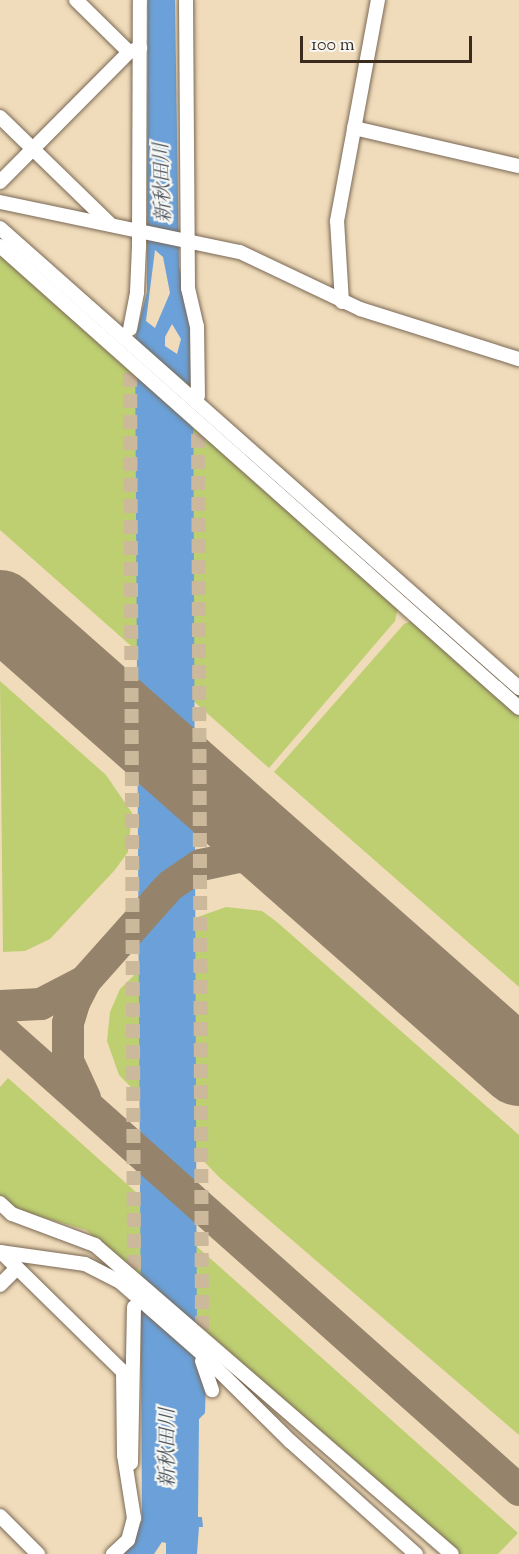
<!DOCTYPE html>
<meta charset="utf-8">
<style>
body{margin:0}
#map{position:relative;width:519px;height:1554px;overflow:hidden;background:#f0dcba;font-family:"Sorts Mill Goudy","Noto Serif JP",serif}
div>[style]{position:absolute}
.green>*{inset:0;background:#becf72}
.water>*{inset:0;background:#6ba1d8}
.taxiway>*{height:32px;margin:-16px;padding:0 16px;transform-origin:16px;border-radius:16px;background:#96836c}
.runway>*{height:78px;margin:-39px;padding:0 39px;transform-origin:39px;border-radius:39px;background:#96836c}
.minor-tunnel>*{height:14px;margin-top:-7px;transform-origin:0;background:repeating-linear-gradient(90deg,#ccb89b 0 14px,transparent 0 21px)}
.roads{filter:drop-shadow(0 0 2px #7a6855) drop-shadow(0 0 2px #7a6855)}
.minor>*{height:14px;margin:-7px;padding:0 7px;transform-origin:7px;border-radius:7px;background:#fff}
span{translate:-50% -50%;white-space:nowrap;text-align:center;line-height:1.15;-webkit-text-stroke:4.5px #f6f6f2;paint-order:stroke}
.water-label{font-size:20px;color:#4c545f;font-style:italic}
.scale{position:absolute;left:300px;top:36px;width:172px;height:27px;box-sizing:border-box;border:3px solid #3b2a1e;border-top:0;padding-left:8px;font-size:18px;line-height:21px;white-space:nowrap;color:#3b2a1e;-webkit-text-stroke:4px #f6f6f2;paint-order:stroke}
</style>
<div id="map">
<div class="green">
<div style="clip-path:polygon(0 252px,398px 608px,395px 621px,269px 768px,0 530px)"></div>
<div style="clip-path:polygon(412px 621px,519px 711px,519px 987px,274px 772px,404px 624px)"></div>
<div style="clip-path:polygon(0 681px,106px 775px,132px 813px,128px 852px,114px 871px,50px 939px,25px 951px,3px 952px)"></div>
<div style="clip-path:polygon(226px 907px,262px 911px,277px 922px,519px 1135px,519px 1435px,220px 1178px,119px 1075px,107px 1041px,110px 1012px,120px 989px,192px 919px)"></div>
<div style="clip-path:polygon(8px 1078px,518px 1533px,498px 1554px,456px 1554px,86px 1230px,21px 1211px,0 1196px,0 1087px)"></div>
</div>
<div class="water">
<div style="clip-path:polygon(evenodd,148px 0,175px 0,179px 266px,193px 330px,197px 1365px,206px 1381px,205px 1413px,199px 1419px,198px 1517px,202px 1517px,203px 1527px,199px 1527px,197px 1554px,166px 1554px,166px 1543px,162px 1542px,154px 1554px,122px 1554px,133px 1542px,142px 1520px,135px 339px,147px 292px,148px 0,155px 250px,163px 257px,170px 293px,155px 328px,146px 321px,155px 250px,148px 0,172px 324px,181px 339px,177px 354px,165px 346px,165px 337px,172px 324px)"></div>
</div>
<div class="taxiway">
<div style="left:171px;top:885px;width:36px;rotate:-34deg"></div>
<div style="left:201px;top:865px;width:40px;rotate:-12deg"></div>
<div style="left:240px;top:857px;width:38px;rotate:7deg"></div>
<div style="left:278px;top:862px;width:39px;rotate:32deg"></div>
<div style="left:0;top:1006px;width:41px;rotate:-2.8deg"></div>
<div style="left:41px;top:1004px;width:50px;rotate:-27.6deg"></div>
<div style="left:0;top:1028px;width:695px;rotate:41.67deg"></div>
<div style="left:85px;top:1098px;width:41px;rotate:-114.7deg"></div>
<div style="left:68px;top:1061px;width:38px;rotate:-90deg"></div>
<div style="left:68px;top:1023px;width:21px;rotate:-73deg"></div>
<div style="left:74px;top:1003px;width:25px;rotate:-63deg"></div>
<div style="left:85px;top:981px;width:123px;rotate:-48.3deg"></div>
</div>
<div class="runway">
<div style="left:0;top:609px;width:692px;rotate:41.43deg"></div>
</div>
<div class="minor-tunnel">
<div style="left:130px;top:352px;width:934px;rotate:89.75deg"></div>
<div style="left:198px;top:413px;width:932px;rotate:89.75deg"></div>
</div>
<div class="roads">
<div class="minor">
<div style="left:76px;top:0;width:74px;rotate:44.5deg"></div>
<div style="left:186px;top:0;width:288px;rotate:89.6deg"></div>
<div style="left:188px;top:288px;width:39px;rotate:77deg"></div>
<div style="left:197px;top:326px;width:70px;rotate:89.2deg"></div>
<div style="left:0;top:117px;width:155px;rotate:44.2deg"></div>
<div style="left:354px;top:128px;width:169px;rotate:13deg"></div>
<div style="left:0;top:182px;width:183px;rotate:-45.2deg"></div>
<div style="left:129px;top:52px;width:12px;rotate:-20deg"></div>
<div style="left:0;top:202px;width:245px;rotate:11.8deg"></div>
<div style="left:240px;top:252px;width:133px;rotate:25.4deg"></div>
<div style="left:360px;top:309px;width:167px;rotate:17.5deg"></div>
<div style="left:0;top:228px;width:694px;rotate:41.55deg"></div>
<div style="left:0;top:246px;width:695px;rotate:41.67deg"></div>
<div style="left:342px;top:302px;width:81px;rotate:-93.5deg"></div>
<div style="left:337px;top:221px;width:225px;rotate:-79.5deg"></div>
<div style="left:130px;top:329px;width:38px;rotate:-79deg"></div>
<div style="left:137px;top:292px;width:45px;rotate:-87.5deg"></div>
<div style="left:139px;top:247px;width:247px;rotate:-89.8deg"></div>
<div style="left:0;top:1203px;width:16px;rotate:43deg"></div>
<div style="left:12px;top:1214px;width:89px;rotate:20.5deg"></div>
<div style="left:95px;top:1245px;width:472px;rotate:40.9deg"></div>
<div style="left:0;top:1252px;width:86px;rotate:8deg"></div>
<div style="left:85px;top:1264px;width:38px;rotate:27deg"></div>
<div style="left:119px;top:1281px;width:111px;rotate:41.3deg"></div>
<div style="left:202px;top:1354px;width:125px;rotate:44.7deg"></div>
<div style="left:291px;top:1442px;width:168px;rotate:41.9deg"></div>
<div style="left:1px;top:1252px;width:171px;rotate:44.5deg"></div>
<div style="left:123px;top:1372px;width:83px;rotate:89.3deg"></div>
<div style="left:124px;top:1455px;width:64px;rotate:81deg"></div>
<div style="left:134px;top:1518px;width:23px;rotate:105deg"></div>
<div style="left:128px;top:1540px;width:21px;rotate:137deg"></div>
<div style="left:0;top:1285px;width:24px;rotate:-45deg"></div>
<div style="left:202px;top:1361px;width:31px;rotate:71deg"></div>
<div style="left:131px;top:1463px;width:156px;rotate:-88.9deg"></div>
<div style="left:0;top:1516px;width:54px;rotate:45deg"></div>
</div>
</div>
<div class="water-label">
<span style="left:164px;top:183px;rotate:-92deg">新秋田川</span>
<span style="left:169px;top:1448px;rotate:-90deg">新秋田川</span>
</div>
<div class="scale">100 m</div>
</div>
